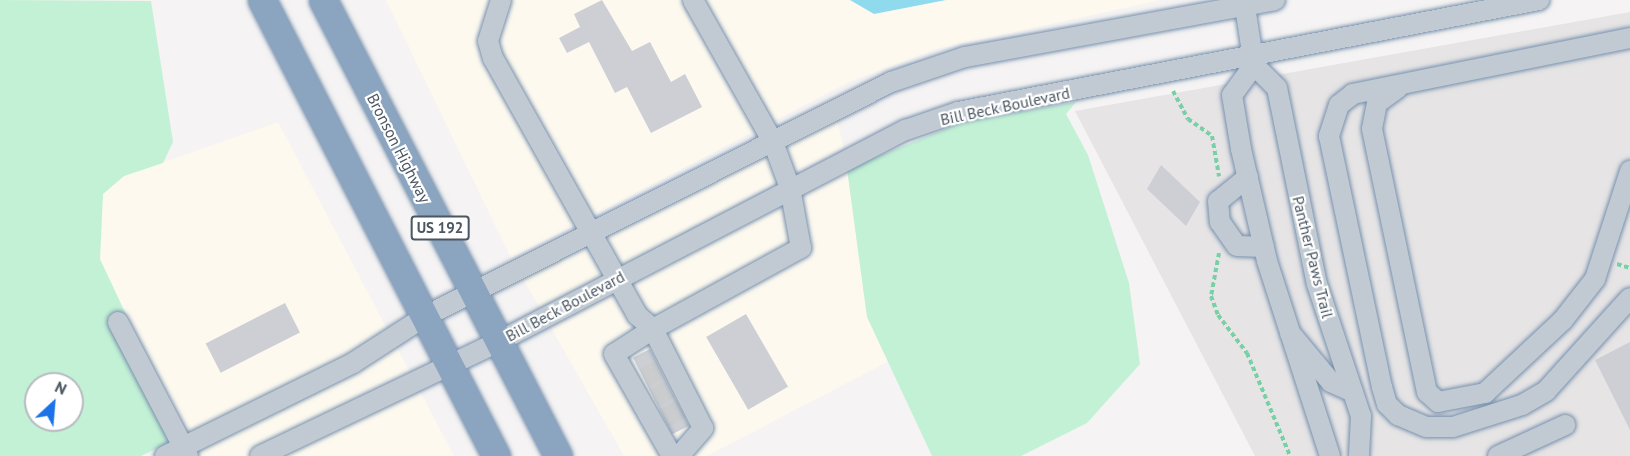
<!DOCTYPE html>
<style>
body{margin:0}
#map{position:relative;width:1630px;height:456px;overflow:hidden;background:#f5f3f3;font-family:"PT Sans",sans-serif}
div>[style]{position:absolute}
.commercial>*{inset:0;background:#fdf9ef}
.education>*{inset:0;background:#e6e4e5}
.green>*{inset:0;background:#c3f1d5}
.water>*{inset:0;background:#90daee}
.building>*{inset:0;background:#cdcfd5;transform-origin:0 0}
.minor-tunnel>*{height:20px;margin-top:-10px;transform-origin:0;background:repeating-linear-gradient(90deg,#caccce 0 20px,transparent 0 30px)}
.path>*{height:4px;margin-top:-2px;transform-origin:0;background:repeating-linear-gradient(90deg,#7ad0a6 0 4.5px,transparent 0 7.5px)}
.roads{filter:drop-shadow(0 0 2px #7690ad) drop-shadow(0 0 2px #7690ad)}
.minor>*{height:20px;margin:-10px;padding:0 10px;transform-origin:10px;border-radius:10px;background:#c1cad2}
.highway>*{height:27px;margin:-13.5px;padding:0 13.5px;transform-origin:13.5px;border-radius:13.5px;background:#8ba5c1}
span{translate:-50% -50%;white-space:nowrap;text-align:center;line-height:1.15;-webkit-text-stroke:4.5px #fff;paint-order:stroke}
.shield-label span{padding:2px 4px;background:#fff;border:2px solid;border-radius:4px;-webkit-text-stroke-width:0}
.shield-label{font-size:15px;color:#4a5661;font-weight:700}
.street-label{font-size:16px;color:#4a5661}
.north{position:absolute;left:24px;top:372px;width:60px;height:60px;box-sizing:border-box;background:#fff;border:2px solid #b7bbc0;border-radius:50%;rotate:26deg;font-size:16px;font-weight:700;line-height:24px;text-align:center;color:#4a5661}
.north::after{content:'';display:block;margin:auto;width:21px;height:27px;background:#1a73e8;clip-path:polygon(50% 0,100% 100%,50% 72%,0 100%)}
</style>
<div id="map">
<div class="commercial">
<div style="clip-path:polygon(386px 0,1161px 0,937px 49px,849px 82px,511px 258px)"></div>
<div style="clip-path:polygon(837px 120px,844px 148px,540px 308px,523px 279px)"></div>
<div style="clip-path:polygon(278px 122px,454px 456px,192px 456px,100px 259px,103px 194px,124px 176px)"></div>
<div style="clip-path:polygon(847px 169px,867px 317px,889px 361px,707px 456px,624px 456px,550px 326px)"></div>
</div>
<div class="education">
<div style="clip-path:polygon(1630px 12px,1630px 456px,1255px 456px,1075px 111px)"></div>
</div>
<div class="green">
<div style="clip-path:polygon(evenodd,0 0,151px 1px,173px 142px,163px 163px,124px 176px,103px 194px,100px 259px,183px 436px,141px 456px,0 456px,0 0,36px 384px,72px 384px,72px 420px,36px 420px,36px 384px)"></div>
<div style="clip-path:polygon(1076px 102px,1066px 114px,1088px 155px,1129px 283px,1140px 364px,1087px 423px,1021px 456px,932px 456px,867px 317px,847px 169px,960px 123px)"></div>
</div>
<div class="water">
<div style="clip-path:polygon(850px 0,946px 0,874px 14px)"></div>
</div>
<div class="building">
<div style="clip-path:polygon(602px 0,632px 51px,650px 42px,671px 82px,685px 74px,702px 107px,651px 133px,627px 87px,615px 93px,589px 42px,567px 53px,559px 38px,580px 27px,574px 14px)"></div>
<div style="clip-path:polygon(1161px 165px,1200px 202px,1186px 226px,1147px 189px)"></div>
<div style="left:285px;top:303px;width:33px;height:89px;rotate:63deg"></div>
<div style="left:746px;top:314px;width:84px;height:46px;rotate:60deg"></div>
<div style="clip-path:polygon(1630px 342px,1630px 430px,1595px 360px)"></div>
<div style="left:650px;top:349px;width:86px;height:19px;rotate:63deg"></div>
</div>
<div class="minor-tunnel">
<div style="left:644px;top:378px;width:18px;rotate:-27deg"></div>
<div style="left:654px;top:398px;width:18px;rotate:-29deg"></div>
<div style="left:664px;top:418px;width:19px;rotate:-28deg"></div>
</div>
<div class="path">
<div style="left:1173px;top:91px;width:32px;rotate:62deg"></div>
<div style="left:1188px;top:119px;width:29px;rotate:35deg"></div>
<div style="left:1212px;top:136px;width:41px;rotate:80.1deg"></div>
<div style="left:1219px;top:253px;width:44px;rotate:100.5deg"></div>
<div style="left:1211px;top:296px;width:20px;rotate:70deg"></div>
<div style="left:1218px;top:315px;width:48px;rotate:52.7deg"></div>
<div style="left:1247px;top:353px;width:112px;rotate:67.3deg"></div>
<div style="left:1617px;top:264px;width:14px;rotate:17deg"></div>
</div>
<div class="roads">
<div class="minor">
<div style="left:501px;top:0;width:43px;rotate:107.6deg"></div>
<div style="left:488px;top:41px;width:18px;rotate:74deg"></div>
<div style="left:493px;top:58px;width:295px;rotate:60.7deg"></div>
<div style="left:637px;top:315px;width:21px;rotate:41deg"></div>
<div style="left:653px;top:329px;width:46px;rotate:147.3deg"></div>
<div style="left:614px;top:354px;width:117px;rotate:60.4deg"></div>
<div style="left:1244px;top:0;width:66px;rotate:81.3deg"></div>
<div style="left:1254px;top:65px;width:33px;rotate:45deg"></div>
<div style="left:1277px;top:88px;width:200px;rotate:78.5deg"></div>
<div style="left:1317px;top:284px;width:139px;rotate:71.6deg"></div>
<div style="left:1361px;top:416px;width:40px;rotate:92.9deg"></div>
<div style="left:1630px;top:38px;width:283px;rotate:168.6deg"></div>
<div style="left:1353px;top:94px;width:18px;rotate:142deg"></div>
<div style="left:1339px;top:105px;width:33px;rotate:108deg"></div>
<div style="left:1329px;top:136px;width:257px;rotate:78.1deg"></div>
<div style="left:1382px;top:387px;width:18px;rotate:74deg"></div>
<div style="left:1387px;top:404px;width:16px;rotate:45deg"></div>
<div style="left:1398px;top:415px;width:30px;rotate:23deg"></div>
<div style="left:1426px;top:427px;width:27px"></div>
<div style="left:1453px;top:427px;width:72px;rotate:-17.7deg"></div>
<div style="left:1522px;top:405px;width:28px;rotate:-30deg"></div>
<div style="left:1546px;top:391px;width:125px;rotate:-47.9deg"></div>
<div style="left:1254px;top:65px;width:37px;rotate:126deg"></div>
<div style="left:1232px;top:95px;width:55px;rotate:80.5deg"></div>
<div style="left:1241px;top:149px;width:115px;rotate:76.9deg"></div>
<div style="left:1267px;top:261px;width:205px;rotate:72.1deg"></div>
<div style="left:1398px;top:88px;width:26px;rotate:144deg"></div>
<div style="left:1377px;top:103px;width:26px;rotate:101deg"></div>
<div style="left:1372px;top:129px;width:269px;rotate:78.2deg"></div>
<div style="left:1427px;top:392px;width:15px;rotate:42deg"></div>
<div style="left:1438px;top:402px;width:48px;rotate:-10.8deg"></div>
<div style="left:1485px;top:393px;width:107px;rotate:-43.1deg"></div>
<div style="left:1563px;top:320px;width:52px;rotate:-52deg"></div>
<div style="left:1595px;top:279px;width:114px;rotate:-72deg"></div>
<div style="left:1248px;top:177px;width:38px;rotate:141deg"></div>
<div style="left:1218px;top:201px;width:21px;rotate:85deg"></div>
<div style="left:1220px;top:222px;width:29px;rotate:55deg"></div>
<div style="left:1237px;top:246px;width:27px;rotate:2deg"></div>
<div style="left:118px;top:322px;width:151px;rotate:62.4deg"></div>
<div style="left:1290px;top:333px;width:64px;rotate:50.1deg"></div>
<div style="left:1331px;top:382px;width:24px;rotate:24deg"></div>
<div style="left:165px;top:456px;width:210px;rotate:-26.3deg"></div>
<div style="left:353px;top:363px;width:85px;rotate:-32.9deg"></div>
<div style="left:424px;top:317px;width:523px;rotate:-26.71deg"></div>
<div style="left:891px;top:82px;width:78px;rotate:-18.7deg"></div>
<div style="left:965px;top:57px;width:315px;rotate:-10.4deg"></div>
<div style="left:260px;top:456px;width:264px;rotate:-25.6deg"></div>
<div style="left:498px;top:342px;width:460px;rotate:-27.5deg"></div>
<div style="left:906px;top:130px;width:55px;rotate:-19.1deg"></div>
<div style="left:958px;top:112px;width:592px;rotate:-10.91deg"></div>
<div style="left:679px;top:456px;width:37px;rotate:-49deg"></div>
<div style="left:703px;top:428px;width:111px;rotate:-116.8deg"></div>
<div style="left:653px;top:329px;width:169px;rotate:-28.7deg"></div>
<div style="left:801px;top:248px;width:61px;rotate:-100.4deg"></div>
<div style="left:790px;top:188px;width:49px;rotate:-110.3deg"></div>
<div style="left:773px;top:142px;width:163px;rotate:-119.4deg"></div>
<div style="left:1498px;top:456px;width:74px;rotate:-24.8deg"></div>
</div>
<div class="highway">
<div style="left:262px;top:0;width:513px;rotate:62.84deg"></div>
<div style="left:323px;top:0;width:513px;rotate:62.74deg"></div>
</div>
</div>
<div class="shield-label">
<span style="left:440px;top:228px">US 192</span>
</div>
<div class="street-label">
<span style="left:1005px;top:106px;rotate:-12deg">Bill Beck Boulevard</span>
<span style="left:399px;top:148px;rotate:63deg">Bronson Highway</span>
<span style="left:1313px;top:257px;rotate:76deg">Panther Paws Trail</span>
<span style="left:565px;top:306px;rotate:-28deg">Bill Beck Boulevard</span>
</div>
<div class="north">N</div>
</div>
